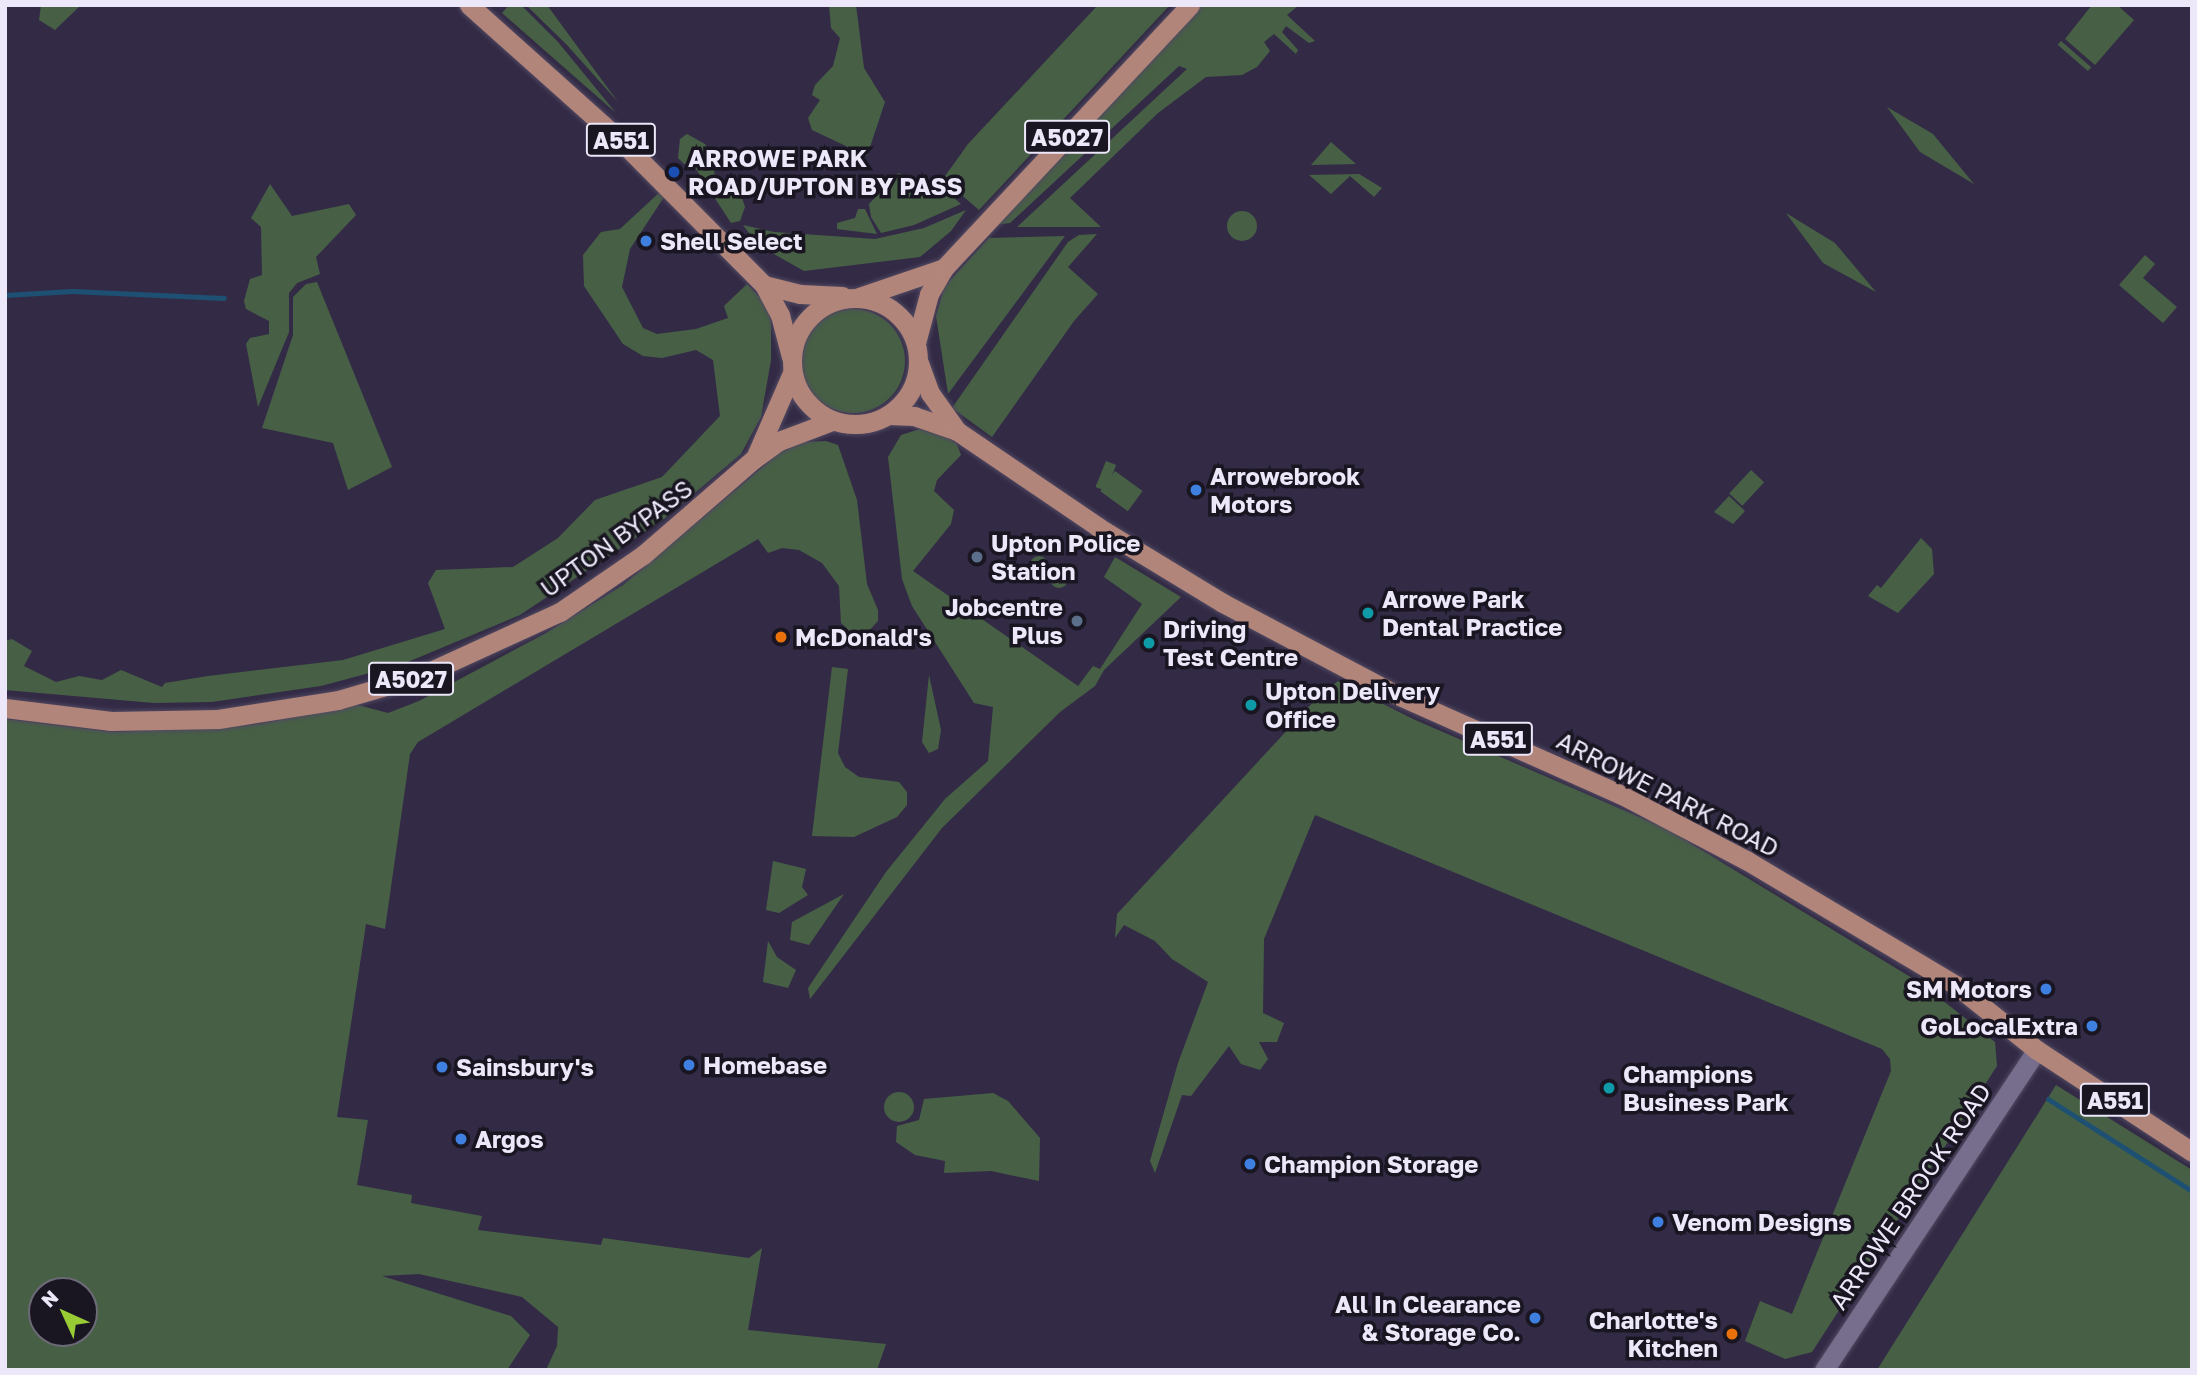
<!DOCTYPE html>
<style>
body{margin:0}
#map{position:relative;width:2197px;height:1375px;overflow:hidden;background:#332b46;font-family:"Golos Text",sans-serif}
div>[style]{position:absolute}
.green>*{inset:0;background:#476045;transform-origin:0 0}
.round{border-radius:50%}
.stream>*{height:5px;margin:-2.5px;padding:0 2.5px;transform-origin:2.5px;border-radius:2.5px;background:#1d5072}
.roads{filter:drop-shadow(0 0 2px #514961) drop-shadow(0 0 2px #514961)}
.tertiary>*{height:19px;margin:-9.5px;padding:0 9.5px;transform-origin:9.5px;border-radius:9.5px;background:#776e8d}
.primary>*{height:19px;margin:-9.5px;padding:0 9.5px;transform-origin:9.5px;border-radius:9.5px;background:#b2857b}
.primary>.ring{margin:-9.5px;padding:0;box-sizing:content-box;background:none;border:19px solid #b2857b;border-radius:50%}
.dots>*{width:19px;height:19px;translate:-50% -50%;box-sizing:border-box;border:4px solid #191622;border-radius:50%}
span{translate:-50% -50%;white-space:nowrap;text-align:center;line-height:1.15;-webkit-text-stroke:7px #191622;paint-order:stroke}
.shield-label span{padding:2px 5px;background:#191622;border:2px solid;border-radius:5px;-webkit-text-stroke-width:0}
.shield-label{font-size:23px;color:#ece7f9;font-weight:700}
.poi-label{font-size:24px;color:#ece7f9;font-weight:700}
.left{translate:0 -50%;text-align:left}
.right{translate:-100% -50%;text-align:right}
.street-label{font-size:24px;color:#ece7f9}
.frame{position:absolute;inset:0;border:7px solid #ece7f9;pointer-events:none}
.north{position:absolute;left:28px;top:1277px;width:70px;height:70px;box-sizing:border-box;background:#191622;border:2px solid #6d6a78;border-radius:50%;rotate:315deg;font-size:19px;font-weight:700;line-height:28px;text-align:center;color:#ece7f9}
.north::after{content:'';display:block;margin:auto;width:24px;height:32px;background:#99cb35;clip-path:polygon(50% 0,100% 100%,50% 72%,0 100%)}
</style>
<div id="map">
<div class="green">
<div style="clip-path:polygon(41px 5px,81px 5px,55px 30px,39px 20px)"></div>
<div style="clip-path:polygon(509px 5px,521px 5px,558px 42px,616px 113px,502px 13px)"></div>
<div style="clip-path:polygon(526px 5px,547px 5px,618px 102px,567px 45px)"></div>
<div style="clip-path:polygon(829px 5px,856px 5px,864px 68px,885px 102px,867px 156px,812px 130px,808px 118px,820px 100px,812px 95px,815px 85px,833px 66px,840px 38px,831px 28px)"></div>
<div style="clip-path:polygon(1098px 5px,1170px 5px,979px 210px,943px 179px,968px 144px)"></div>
<div style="clip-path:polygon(1200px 5px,1299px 5px,1287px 15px,1315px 41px,1309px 43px,1286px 26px,1282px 32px,1298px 50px,1296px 54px,1274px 34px,1264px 42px,1270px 51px,1257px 67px,1242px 75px,1206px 77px,1158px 113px,1070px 198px,1101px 227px,1017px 227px,1187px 69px,1179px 66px,1010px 223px,994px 225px)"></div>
<div style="clip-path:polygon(2092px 5px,2117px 5px,2134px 20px,2095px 65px,2065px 39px)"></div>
<div style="left:2061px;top:41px;width:40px;height:5px;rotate:41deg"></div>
<div style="clip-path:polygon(1887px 107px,1933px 134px,1974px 184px,1920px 152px)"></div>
<div style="clip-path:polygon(687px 134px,705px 144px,716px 165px,714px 173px,742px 198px,745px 207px,740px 221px,731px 223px,692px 163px,684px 164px,678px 158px,680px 139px)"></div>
<div style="clip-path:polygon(1331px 142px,1356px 164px,1311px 165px)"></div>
<div style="clip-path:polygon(898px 173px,913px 179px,923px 195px,937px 183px,961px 204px,914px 225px,881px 233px,871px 217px,869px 204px)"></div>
<div style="clip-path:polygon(1359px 174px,1382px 188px,1374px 197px,1350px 176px,1331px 194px,1309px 175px)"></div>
<div style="clip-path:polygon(270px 184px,292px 216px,349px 204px,356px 215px,316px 257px,320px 274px,297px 283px,289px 293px,289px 332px,258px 407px,246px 344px,250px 338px,269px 334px,269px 321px,246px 309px,244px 301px,250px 279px,262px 275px,261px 227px,251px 218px)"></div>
<div style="clip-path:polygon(662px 190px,666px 194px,630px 249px,622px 287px,643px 328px,657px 334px,696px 329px,728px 318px,724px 306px,747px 284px,767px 305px,771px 322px,771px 360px,761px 417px,741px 454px,664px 519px,520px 615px,403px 664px,321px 686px,212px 702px,154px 703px,5px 690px,5px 641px,12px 639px,32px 651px,24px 666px,56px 682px,79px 676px,102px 680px,121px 670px,162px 687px,165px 683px,208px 676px,343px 660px,445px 629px,428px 583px,436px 570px,513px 567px,558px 538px,595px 500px,662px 477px,720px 416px,713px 360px,696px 350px,662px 358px,643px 356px,623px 344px,584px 286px,583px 255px,601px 232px,620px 229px)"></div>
<div style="clip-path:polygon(858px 209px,865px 209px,877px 234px,837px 229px,837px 223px,855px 218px)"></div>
<div style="clip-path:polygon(966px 210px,951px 231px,920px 257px,804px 271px,758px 245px,743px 225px,774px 232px,875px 239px,924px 228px)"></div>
<div class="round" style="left:1227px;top:211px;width:30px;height:30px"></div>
<div style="clip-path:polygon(1786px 213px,1835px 243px,1876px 292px,1823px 263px)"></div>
<div style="clip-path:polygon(1097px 234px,1068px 267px,1098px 294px,1074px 321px,992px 437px,952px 408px,1068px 242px,1079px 235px)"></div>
<div style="clip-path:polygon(1065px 236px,948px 394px,936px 316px,944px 287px,989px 238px)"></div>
<div style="clip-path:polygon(2145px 255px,2155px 264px,2143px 278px,2177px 307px,2163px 323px,2119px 285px)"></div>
<div style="clip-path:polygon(317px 282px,392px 467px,348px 490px,333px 443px,262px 428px,293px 335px,293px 297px,306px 284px)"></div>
<div class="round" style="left:801px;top:309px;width:104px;height:104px"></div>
<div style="clip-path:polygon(923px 428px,941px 431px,957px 444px,961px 455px,937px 480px,934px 491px,954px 510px,951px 524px,913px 571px,1078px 686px,1093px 666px,1100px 669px,1142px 604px,1104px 577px,1115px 557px,1181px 597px,1104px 670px,1095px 686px,1060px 712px,942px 828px,810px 999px,808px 988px,886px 872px,945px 799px,988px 761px,993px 707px,974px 703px,912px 606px,902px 579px,888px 457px,901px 435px)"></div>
<div style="clip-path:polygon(evenodd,826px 441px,838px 445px,857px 500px,867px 584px,878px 610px,878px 621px,854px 647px,852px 633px,841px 623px,839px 586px,822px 563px,799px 550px,782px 548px,768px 553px,758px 539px,418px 742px,410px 754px,385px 929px,366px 924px,337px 1117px,368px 1120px,357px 1185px,412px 1195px,411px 1203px,482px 1216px,478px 1230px,601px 1245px,603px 1238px,749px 1258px,762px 1248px,748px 1330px,886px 1344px,877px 1370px,546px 1370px,557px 1346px,558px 1327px,522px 1297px,419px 1274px,382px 1276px,511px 1316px,530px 1335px,507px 1370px,5px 1370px,5px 719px,114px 732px,259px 724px,358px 705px,388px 713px,419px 701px,546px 633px,623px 585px,779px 453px,804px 442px,826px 441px,42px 1291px,84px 1291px,84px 1333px,42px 1333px,42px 1291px)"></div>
<div style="left:1106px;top:461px;width:11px;height:28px;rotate:22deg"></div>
<div style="left:1751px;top:470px;width:18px;height:32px;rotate:43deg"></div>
<div style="left:1115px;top:471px;width:34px;height:25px;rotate:36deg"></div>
<div style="clip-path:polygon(1729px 496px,1745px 511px,1733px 524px,1714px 512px)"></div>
<div style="clip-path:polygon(1921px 538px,1932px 549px,1934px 574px,1898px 613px,1868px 596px,1877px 585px,1881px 588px)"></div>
<div class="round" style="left:1030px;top:556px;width:18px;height:18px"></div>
<div class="round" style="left:1050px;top:570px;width:18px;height:18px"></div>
<div style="clip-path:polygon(832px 667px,848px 669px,838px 753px,845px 767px,859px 777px,899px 782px,907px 792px,907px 805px,897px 817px,854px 837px,812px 836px)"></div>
<div style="clip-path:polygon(929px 675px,941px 730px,938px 749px,929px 753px,922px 742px)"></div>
<div style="clip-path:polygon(1338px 681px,1413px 719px,1667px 829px,1922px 984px,1995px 1042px,1997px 1066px,1812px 1352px,1785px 1359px,1745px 1341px,1760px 1301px,1792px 1314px,1891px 1071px,1890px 1059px,1882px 1049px,1315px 815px,1264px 939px,1263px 1013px,1284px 1023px,1277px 1042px,1259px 1042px,1268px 1059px,1260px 1070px,1241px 1064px,1229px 1046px,1191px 1096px,1182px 1095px,1155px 1173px,1150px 1161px,1178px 1063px,1208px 982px,1172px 959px,1155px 941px,1124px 925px,1115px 938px,1117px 914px,1317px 698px)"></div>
<div style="clip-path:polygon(773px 861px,806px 869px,802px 887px,808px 895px,779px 913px,766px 910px)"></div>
<div style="clip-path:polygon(844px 894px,809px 945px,790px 940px,792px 922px)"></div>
<div style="clip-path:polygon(768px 941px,777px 957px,796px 970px,788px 988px,763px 982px)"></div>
<div style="clip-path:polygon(2056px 1085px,2192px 1170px,2192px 1370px,1877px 1370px)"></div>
<div class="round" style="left:884px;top:1092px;width:30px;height:30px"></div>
<div style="clip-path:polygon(993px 1093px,1008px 1101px,1040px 1138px,1039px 1181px,991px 1171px,944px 1173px,945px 1161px,915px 1155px,896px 1142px,897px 1126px,919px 1120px,924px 1099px)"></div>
</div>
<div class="stream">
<div style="left:5px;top:295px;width:67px;rotate:-3.4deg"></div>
<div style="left:72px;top:291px;width:152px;rotate:2.6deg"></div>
<div style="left:2048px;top:1099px;width:171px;rotate:32.6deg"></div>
</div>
<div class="roads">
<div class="tertiary">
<div style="left:1824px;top:1370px;width:384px;rotate:-56.4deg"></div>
</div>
<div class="primary">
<div style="left:469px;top:5px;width:205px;rotate:41.8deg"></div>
<div style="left:622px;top:142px;width:202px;rotate:45.2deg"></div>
<div style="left:764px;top:285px;width:34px;rotate:62deg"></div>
<div style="left:780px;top:315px;width:43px;rotate:75.3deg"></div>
<div style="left:764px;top:285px;width:37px;rotate:14deg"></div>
<div style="left:800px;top:294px;width:42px;rotate:2.7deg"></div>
<div style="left:859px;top:297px;width:90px;rotate:-18.8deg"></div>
<div class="ring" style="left:792px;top:298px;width:107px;height:107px"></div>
<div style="left:916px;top:343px;width:51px;rotate:-75.1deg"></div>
<div style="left:929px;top:294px;width:30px;rotate:-60deg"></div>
<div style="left:944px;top:268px;width:360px;rotate:-46.9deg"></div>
<div style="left:919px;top:363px;width:32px;rotate:70deg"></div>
<div style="left:930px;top:393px;width:43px;rotate:54.5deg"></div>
<div style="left:888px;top:415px;width:26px;rotate:2deg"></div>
<div style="left:914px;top:416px;width:46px;rotate:19.2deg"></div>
<div style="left:957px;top:431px;width:171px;rotate:34.2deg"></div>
<div style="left:1098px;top:527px;width:146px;rotate:31.3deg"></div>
<div style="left:1223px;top:603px;width:195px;rotate:27.9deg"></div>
<div style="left:1395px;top:694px;width:248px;rotate:24deg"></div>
<div style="left:1622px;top:795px;width:140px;rotate:27.7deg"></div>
<div style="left:1746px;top:860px;width:246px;rotate:30.8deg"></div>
<div style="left:1957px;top:986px;width:102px;rotate:38.7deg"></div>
<div style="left:2037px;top:1050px;width:186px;rotate:33.3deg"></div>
<div style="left:755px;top:458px;width:93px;rotate:-66.5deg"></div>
<div style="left:5px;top:708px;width:107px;rotate:7deg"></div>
<div style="left:111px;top:721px;width:107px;rotate:-1.1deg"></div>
<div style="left:218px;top:719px;width:121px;rotate:-9deg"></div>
<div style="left:338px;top:700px;width:85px;rotate:-16.3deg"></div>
<div style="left:420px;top:676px;width:154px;rotate:-24.6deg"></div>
<div style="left:560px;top:612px;width:101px;rotate:-34.5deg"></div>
<div style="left:643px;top:555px;width:147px;rotate:-40.9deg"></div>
<div style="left:754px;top:459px;width:31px;rotate:-36deg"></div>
<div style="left:779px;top:441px;width:57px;rotate:-20.7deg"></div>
</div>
</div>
<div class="dots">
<div style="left:674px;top:172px;background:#1a4fb4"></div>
<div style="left:646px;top:241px;background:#3f7fe0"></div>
<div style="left:1196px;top:490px;background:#3f7fe0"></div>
<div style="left:977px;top:557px;background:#5c6f8a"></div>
<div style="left:1368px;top:613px;background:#0f9aa8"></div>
<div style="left:1077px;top:621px;background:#5c6f8a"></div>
<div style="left:781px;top:637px;background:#e8710a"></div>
<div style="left:1149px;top:643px;background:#0f9aa8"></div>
<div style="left:1251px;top:705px;background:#0f9aa8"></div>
<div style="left:2046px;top:989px;background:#3f7fe0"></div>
<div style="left:2092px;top:1026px;background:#3f7fe0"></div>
<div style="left:689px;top:1065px;background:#3f7fe0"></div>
<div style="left:442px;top:1067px;background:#3f7fe0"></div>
<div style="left:1609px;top:1088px;background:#0f9aa8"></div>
<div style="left:461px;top:1139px;background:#3f7fe0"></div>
<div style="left:1250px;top:1164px;background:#3f7fe0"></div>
<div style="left:1658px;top:1222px;background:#3f7fe0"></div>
<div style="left:1535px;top:1318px;background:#3f7fe0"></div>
<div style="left:1732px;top:1334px;background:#e8710a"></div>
</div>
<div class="shield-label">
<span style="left:1067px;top:137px">A5027</span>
<span style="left:621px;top:140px">A551</span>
<span style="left:411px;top:679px">A5027</span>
<span style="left:1498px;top:739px">A551</span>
<span style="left:2115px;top:1100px">A551</span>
</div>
<div class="poi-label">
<span class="left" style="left:688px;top:172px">ARROWE PARK<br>ROAD/UPTON BY PASS</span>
<span class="left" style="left:660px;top:241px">Shell Select</span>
<span class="left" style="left:1210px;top:490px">Arrowebrook<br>Motors</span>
<span class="left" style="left:991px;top:557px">Upton Police<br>Station</span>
<span class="left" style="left:1382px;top:613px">Arrowe Park<br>Dental Practice</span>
<span class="right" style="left:1063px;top:621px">Jobcentre<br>Plus</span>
<span class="left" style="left:1163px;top:643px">Driving<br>Test Centre</span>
<span class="left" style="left:795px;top:637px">McDonald's</span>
<span class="left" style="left:1265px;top:705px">Upton Delivery<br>Office</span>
<span class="right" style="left:2032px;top:989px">SM Motors</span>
<span class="right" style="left:2078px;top:1026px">GoLocalExtra</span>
<span class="left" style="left:703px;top:1065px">Homebase</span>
<span class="left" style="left:456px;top:1067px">Sainsbury's</span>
<span class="left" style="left:1623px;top:1088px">Champions<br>Business Park</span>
<span class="left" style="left:475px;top:1139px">Argos</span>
<span class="left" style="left:1264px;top:1164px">Champion Storage</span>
<span class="left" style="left:1672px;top:1222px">Venom Designs</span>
<span class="right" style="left:1521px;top:1318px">All In Clearance<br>&amp; Storage Co.</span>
<span class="right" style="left:1718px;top:1334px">Charlotte's<br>Kitchen</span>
</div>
<div class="street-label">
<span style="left:616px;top:538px;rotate:-36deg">UPTON BYPASS</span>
<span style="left:1668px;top:794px;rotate:27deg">ARROWE PARK ROAD</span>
<span style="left:1910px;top:1196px;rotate:-56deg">ARROWE BROOK ROAD</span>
</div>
<div class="frame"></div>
<div class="north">N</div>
</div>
